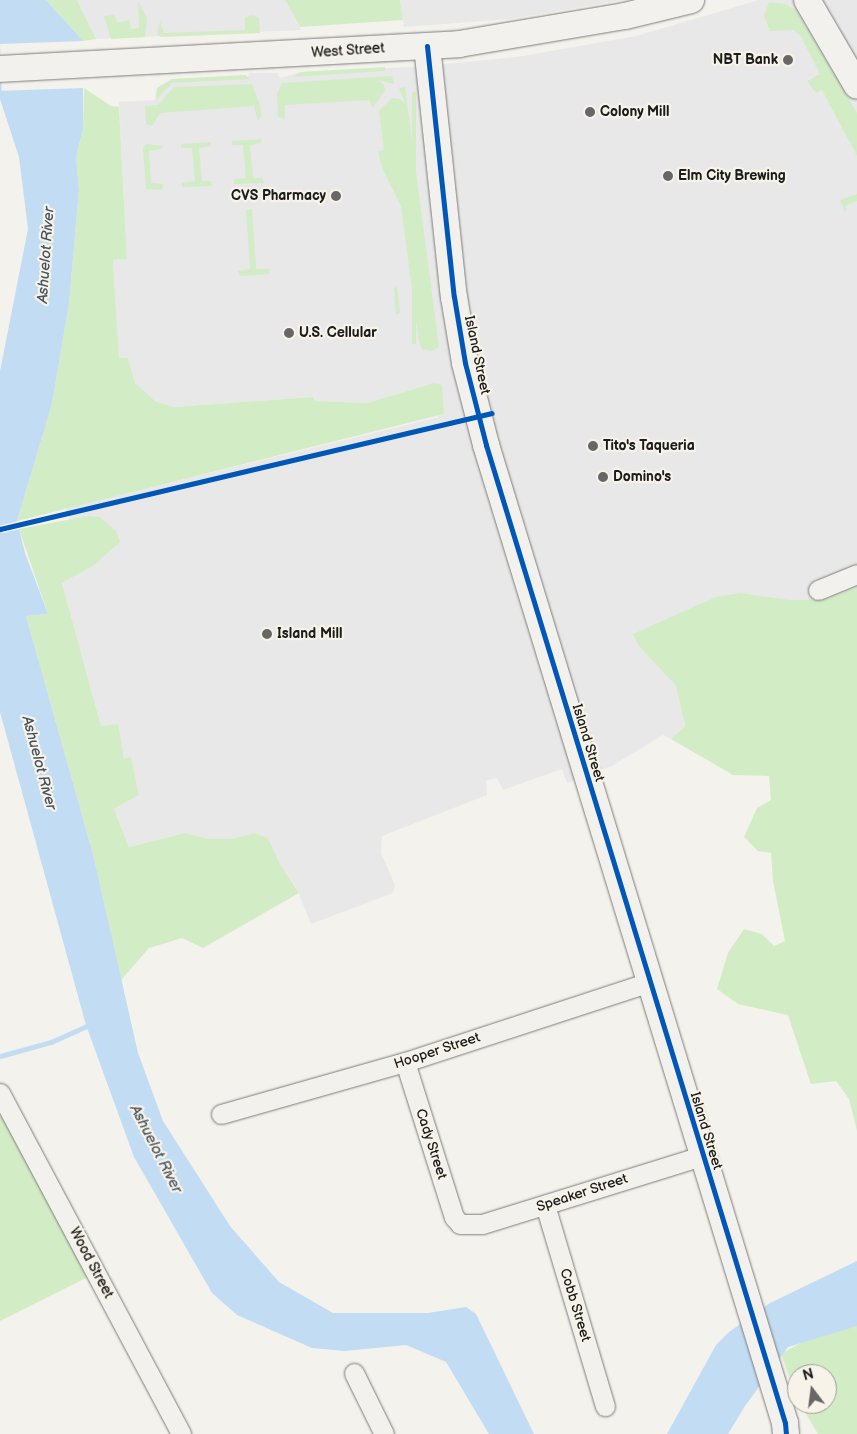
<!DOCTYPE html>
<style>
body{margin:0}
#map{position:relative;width:857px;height:1434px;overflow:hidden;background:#f4f2ec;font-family:"Balsamiq Sans",sans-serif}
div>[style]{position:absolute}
.built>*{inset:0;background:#e8e8e9}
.green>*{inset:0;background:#d2ecc6;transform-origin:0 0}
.water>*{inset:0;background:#c2dcf3}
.pier>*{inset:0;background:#f4f2ec;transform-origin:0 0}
.stream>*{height:5px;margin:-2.5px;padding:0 2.5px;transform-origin:2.5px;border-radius:2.5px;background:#c2dcf3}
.roads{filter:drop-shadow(0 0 1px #7d7c7a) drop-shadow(0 0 1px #7d7c7a)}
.street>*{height:19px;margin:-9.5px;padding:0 9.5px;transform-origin:9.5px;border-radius:9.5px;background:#f2f1ed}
.secondary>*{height:26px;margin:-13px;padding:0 13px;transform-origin:13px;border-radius:13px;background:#f2f1ed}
.cycleway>*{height:5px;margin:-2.5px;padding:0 2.5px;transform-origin:2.5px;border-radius:2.5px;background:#0057b8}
.dots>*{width:14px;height:14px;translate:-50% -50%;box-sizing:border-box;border:2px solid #f7f3e8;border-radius:50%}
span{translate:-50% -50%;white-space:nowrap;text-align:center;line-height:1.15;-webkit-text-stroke:4.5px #f7f3e8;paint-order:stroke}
.street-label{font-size:14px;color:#1c1c1c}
.poi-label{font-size:14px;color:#1c1c1c;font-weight:700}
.right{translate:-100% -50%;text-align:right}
.left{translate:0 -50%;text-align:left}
.water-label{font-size:15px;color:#48535d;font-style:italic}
.north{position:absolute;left:787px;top:1364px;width:50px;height:50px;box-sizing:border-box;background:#f7f3e8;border:1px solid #9f9d96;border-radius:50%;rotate:345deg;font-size:14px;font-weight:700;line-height:20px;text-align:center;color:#1c1c1c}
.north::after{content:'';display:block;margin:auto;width:18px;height:22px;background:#686765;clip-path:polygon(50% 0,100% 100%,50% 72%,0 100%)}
</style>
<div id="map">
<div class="built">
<div style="clip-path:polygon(77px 0,285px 0,301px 30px,96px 39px)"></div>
<div style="clip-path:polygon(400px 0,622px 0,510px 19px,404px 27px)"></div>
<div style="clip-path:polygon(759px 0,857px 0,857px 587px,826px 599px,791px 600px,741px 593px,639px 646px,676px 686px,685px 726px,671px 739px,663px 735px,612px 766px,567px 783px,562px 769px,503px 790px,497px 778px,486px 781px,487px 795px,382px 836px,381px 853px,395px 885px,393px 893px,311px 924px,296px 887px,280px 864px,268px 838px,254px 833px,232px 839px,210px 839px,185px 833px,129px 847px,114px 809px,139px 795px,131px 758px,124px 760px,101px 726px,62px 583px,93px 566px,88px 516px,70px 521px,66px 508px,439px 417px,434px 383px,367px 403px,315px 401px,313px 397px,174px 407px,156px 403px,135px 383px,128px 358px,119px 359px,113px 260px,127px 259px,119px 102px,155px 100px,157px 88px,172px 79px,248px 77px,249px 73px,278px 73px,280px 78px,301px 72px,412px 67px,517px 57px,636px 36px)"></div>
</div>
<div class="green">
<div style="clip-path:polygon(46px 0,77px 0,96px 39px,83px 41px)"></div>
<div style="clip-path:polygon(285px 0,400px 0,403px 20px,300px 27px)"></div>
<div style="clip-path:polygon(138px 1px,147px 18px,145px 37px,111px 39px,104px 16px,114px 15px,118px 23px,129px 20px,131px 29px,139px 28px)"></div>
<div style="clip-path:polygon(769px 2px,785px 4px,796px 10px,857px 113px,857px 156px,822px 90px,816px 93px,807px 81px,820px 74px,800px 35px,793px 30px,770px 31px,764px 16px)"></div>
<div style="clip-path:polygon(254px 15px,259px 18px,260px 33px,161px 37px,157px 34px,160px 21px,164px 33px,245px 30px,245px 17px)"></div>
<div style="clip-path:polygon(385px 67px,385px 71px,293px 77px,301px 72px)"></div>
<div style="clip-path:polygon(245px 75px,250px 79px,172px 83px,156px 100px,157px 88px,172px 79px)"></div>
<div style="clip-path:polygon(392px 76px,394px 84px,378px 80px,384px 85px,385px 91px,372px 108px,369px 100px,285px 105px,285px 119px,278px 117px,277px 94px,282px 83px)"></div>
<div style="clip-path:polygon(252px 84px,260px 105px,261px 117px,258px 121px,254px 106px,160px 113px,152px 126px,146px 124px,145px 106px,158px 105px,174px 87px)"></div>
<div style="clip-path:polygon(405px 87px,439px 347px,432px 351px,422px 349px,419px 342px,401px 206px,383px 170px,378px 151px,384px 150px,379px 111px,392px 98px,400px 99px,405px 104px,399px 88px)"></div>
<div style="clip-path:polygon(84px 88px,111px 106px,119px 107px,127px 259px,113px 260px,119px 358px,128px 358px,135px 383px,156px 402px,174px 407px,313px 397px,315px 401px,367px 403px,434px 383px,442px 385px,444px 414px,17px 521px,52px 404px,69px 304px,79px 190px,76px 157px,83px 129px)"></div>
<div style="left:412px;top:92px;width:4px;height:252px"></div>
<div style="clip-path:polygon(262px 139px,261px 143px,250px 145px,253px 178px,262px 177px,264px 183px,234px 184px,234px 179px,246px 178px,243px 145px,232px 145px,232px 141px)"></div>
<div style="clip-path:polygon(211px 142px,210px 146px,199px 148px,202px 181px,211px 181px,212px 186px,182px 187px,182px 183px,195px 181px,192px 148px,181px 148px,181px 144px)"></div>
<div style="clip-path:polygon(146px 144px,163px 146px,162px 149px,149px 151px,151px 183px,163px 184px,162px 190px,146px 189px,143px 148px)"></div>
<div style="clip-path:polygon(857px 194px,857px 201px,846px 205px,845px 213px,840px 200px)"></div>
<div style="clip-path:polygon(252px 209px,256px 269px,269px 269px,269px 274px,240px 276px,238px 271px,250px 269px,246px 210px)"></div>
<div style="clip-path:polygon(397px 285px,400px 313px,396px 315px,394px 289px)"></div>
<div style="clip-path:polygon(88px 516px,100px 517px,116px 531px,120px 542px,93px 566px,62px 583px,101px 726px,118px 724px,124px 759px,131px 757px,139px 795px,114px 809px,129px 847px,185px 833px,210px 839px,232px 839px,254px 833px,268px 838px,280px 864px,299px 893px,203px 948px,182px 938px,149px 948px,121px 980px,93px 854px,26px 616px,48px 614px,19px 529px)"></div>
<div style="clip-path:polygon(857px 587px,857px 1131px,849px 1099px,836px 1081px,811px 1084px,788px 1015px,738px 1004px,717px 989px,728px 953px,744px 929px,762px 934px,774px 946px,785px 941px,773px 881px,771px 853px,758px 851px,744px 837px,757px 808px,771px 800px,769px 776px,733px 775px,671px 739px,685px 726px,676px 686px,639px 646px,633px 634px,716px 597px,741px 593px,791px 600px,826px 599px)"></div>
<div style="clip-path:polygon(0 1101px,88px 1277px,0 1321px)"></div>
<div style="clip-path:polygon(857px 1321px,857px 1434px,818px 1434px,800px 1404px,827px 1404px,827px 1374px,797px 1374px,797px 1399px,781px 1354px,806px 1340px)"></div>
</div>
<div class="water">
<div style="clip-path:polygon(0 0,46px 0,83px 41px,83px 129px,76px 157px,79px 190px,69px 304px,52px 404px,17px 521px,25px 553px,48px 614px,26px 616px,93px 854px,138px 1053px,163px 1121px,230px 1226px,279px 1282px,333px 1313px,428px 1313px,466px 1307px,476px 1314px,534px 1434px,489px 1434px,446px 1362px,406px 1345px,345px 1351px,312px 1348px,237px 1315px,212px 1293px,134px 1157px,86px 1025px,0 712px,0 371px,28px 229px,19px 157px,0 99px)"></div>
<div style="clip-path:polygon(857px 1261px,857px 1326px,788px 1347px,745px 1406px,728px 1434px,667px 1434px,716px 1345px,729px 1332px,770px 1303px)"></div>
</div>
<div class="pier">
<div style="left:83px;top:41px;width:47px;height:83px;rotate:88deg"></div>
<div style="left:19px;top:521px;width:8px;height:19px;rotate:76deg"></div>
</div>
<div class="stream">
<div style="left:0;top:1056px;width:53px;rotate:-15.4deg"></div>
<div style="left:51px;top:1042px;width:44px;rotate:-24.2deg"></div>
</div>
<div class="roads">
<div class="street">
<div style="left:818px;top:590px;width:42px;rotate:-22.3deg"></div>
<div style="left:405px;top:1062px;width:163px;rotate:72.5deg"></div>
<div style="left:454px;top:1217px;width:9px;rotate:49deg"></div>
<div style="left:460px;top:1224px;width:22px"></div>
<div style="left:482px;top:1224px;width:230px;rotate:-17.2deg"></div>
<div style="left:0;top:1093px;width:386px;rotate:62deg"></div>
<div style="left:221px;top:1114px;width:191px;rotate:-15.8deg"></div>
<div style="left:405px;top:1062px;width:258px;rotate:-18.1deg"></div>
<div style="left:545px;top:1205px;width:210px;rotate:73.4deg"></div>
<div style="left:354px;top:1373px;width:68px;rotate:63.8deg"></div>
</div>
<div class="secondary">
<div style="left:807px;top:0;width:99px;rotate:59.8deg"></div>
<div style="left:427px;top:46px;width:252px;rotate:83.9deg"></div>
<div style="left:454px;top:297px;width:67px;rotate:80.5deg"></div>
<div style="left:465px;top:363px;width:85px;rotate:75.6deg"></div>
<div style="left:486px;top:445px;width:1023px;rotate:73deg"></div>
<div style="left:785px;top:1423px;width:11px;rotate:85deg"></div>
<div style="left:0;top:69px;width:460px;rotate:-3.1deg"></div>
<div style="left:459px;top:44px;width:168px;rotate:-9.6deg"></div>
<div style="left:625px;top:16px;width:68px;rotate:-13.6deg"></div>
</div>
</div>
<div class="cycleway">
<div style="left:427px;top:46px;width:252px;rotate:83.9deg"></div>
<div style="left:454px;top:297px;width:67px;rotate:80.5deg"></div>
<div style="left:465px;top:363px;width:85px;rotate:75.6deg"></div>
<div style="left:486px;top:445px;width:1023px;rotate:73deg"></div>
<div style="left:785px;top:1423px;width:11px;rotate:85deg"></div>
<div style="left:0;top:529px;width:505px;rotate:-13.27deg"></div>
</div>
<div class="dots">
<div style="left:788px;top:60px;background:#686765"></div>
<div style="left:590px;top:112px;background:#686765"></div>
<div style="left:668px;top:176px;background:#686765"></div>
<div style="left:336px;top:196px;background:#686765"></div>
<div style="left:289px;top:333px;background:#686765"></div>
<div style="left:593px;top:446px;background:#686765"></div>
<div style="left:603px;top:477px;background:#686765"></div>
<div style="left:267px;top:634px;background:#686765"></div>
</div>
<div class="street-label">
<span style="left:348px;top:51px;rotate:-4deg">West Street</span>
<span style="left:477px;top:355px;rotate:78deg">Island Street</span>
<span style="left:588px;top:743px;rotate:73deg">Island Street</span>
<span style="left:437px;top:1051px;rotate:-18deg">Hooper Street</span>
<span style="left:706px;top:1131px;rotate:73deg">Island Street</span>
<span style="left:431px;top:1144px;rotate:72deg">Cady Street</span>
<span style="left:582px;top:1193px;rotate:-18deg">Speaker Street</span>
<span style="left:91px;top:1263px;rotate:62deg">Wood Street</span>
<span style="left:575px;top:1305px;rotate:73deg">Cobb Street</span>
</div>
<div class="poi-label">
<span class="right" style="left:778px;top:60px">NBT Bank</span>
<span class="left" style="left:600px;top:112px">Colony Mill</span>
<span class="left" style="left:678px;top:176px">Elm City Brewing</span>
<span class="right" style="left:326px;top:196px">CVS Pharmacy</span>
<span class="left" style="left:299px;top:333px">U.S. Cellular</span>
<span class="left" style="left:603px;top:446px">Tito's Taqueria</span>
<span class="left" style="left:613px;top:477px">Domino's</span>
<span class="left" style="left:277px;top:634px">Island Mill</span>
</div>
<div class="water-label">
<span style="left:46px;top:255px;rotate:-86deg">Ashuelot River</span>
<span style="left:39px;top:763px;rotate:75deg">Ashuelot River</span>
<span style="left:156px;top:1149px;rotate:63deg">Ashuelot River</span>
</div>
<div class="north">N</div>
</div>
